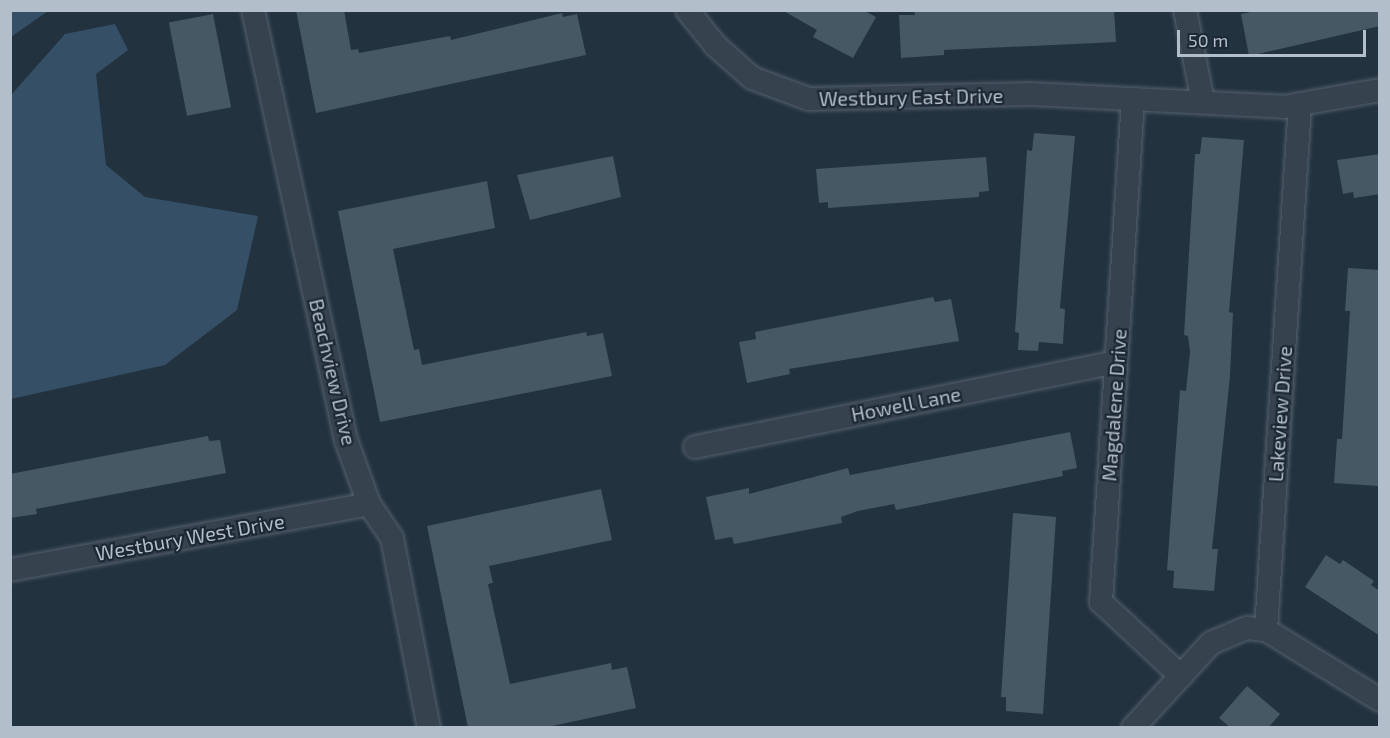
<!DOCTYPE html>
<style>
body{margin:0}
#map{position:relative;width:1390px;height:738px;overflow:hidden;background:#22323e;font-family:"Exo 2",sans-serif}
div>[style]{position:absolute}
.water>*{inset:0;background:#355066}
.building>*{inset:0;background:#465864;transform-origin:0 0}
.roads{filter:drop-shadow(0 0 2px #55616c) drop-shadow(0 0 2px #55616c)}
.street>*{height:22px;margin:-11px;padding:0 11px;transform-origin:11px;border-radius:11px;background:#36434e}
span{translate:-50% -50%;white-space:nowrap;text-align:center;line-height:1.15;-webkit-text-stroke:4.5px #1c2833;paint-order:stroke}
.street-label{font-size:20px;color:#b2bec9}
.frame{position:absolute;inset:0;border:12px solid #b2bec9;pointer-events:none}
.scale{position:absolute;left:1177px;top:30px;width:189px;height:27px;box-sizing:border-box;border:3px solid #b2bec9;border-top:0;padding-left:8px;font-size:18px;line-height:21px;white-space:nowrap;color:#b2bec9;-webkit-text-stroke:4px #1c2833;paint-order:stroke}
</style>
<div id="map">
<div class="water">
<div style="clip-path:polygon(11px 10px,48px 10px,48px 11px,11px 37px)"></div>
<div style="clip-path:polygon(115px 24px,128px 50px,96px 74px,106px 165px,145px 197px,258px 216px,237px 310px,165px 365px,11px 399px,11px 95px,65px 34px)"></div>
</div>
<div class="building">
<div style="clip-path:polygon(296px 10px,344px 10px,351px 50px,358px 49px,359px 53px,450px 36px,451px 40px,562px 13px,563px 17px,577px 14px,586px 55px,316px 113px)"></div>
<div style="clip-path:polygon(782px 10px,863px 10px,876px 17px,853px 58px,813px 37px,817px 30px)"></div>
<div style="clip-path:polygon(1114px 10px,1116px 42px,944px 50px,944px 55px,901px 58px,899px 15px,915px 15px,914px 11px)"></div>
<div style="clip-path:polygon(1260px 10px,1380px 10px,1380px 26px,1249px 56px,1241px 14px)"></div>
<div style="left:213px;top:14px;width:95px;height:45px;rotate:79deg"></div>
<div style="clip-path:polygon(1034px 133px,1075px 136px,1060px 308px,1065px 309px,1063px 344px,1039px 342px,1038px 351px,1018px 350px,1019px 333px,1015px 332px,1027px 150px,1032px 151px)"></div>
<div style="clip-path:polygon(1202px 137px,1244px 140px,1229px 312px,1233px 313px,1230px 376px,1212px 549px,1218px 549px,1214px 591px,1173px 588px,1174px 571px,1167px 570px,1180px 390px,1186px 391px,1190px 352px,1188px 336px,1184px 335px,1195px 154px,1200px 154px)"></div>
<div style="clip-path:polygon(1380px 154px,1380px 194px,1354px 198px,1353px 192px,1343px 194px,1337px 160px)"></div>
<div style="clip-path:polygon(613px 156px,621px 197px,530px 220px,517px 175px)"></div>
<div style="clip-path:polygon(986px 157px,989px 191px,979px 192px,979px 197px,828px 208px,828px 202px,819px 203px,816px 169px)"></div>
<div style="clip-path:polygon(487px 181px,495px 228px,393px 249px,414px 350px,419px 349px,422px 365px,586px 332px,587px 336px,603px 333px,612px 376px,380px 422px,338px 211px)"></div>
<div style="clip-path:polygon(1348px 268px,1380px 270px,1378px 486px,1334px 483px,1337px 439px,1342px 439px,1350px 311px,1345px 311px)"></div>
<div style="clip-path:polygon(933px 297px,935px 302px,951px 299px,959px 341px,789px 369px,790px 374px,747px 383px,739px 342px,756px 339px,755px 332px)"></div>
<div style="clip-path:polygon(1070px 432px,1077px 468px,1062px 471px,1063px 476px,896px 510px,894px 504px,858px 511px,841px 517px,842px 523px,734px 544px,732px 537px,715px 540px,706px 497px,749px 488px,749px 494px,848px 468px,850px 475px)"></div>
<div style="clip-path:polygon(208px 436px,209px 441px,220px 440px,226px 473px,36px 509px,37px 514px,10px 518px,10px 474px)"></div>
<div style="clip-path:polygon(601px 489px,612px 540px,489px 566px,493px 583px,488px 584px,510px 684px,611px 663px,612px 670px,627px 667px,636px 708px,543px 728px,468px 728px,427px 526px)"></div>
<div style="clip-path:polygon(1013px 513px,1056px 517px,1043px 714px,1006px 711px,1006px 697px,1001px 697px)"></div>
<div style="clip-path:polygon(1326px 555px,1340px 564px,1343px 560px,1374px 581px,1371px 585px,1380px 591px,1380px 636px,1305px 587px)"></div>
<div style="clip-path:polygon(1247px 686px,1280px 714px,1268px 728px,1231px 728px,1219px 718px)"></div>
</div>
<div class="roads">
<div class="street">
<div style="left:253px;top:10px;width:440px;rotate:77.8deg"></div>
<div style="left:346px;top:440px;width:68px;rotate:70.2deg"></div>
<div style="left:369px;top:504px;width:41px;rotate:55.9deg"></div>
<div style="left:392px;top:538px;width:194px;rotate:79deg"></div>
<div style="left:687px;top:10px;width:46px;rotate:51.1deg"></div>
<div style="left:716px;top:46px;width:48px;rotate:41.6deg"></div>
<div style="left:752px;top:78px;width:61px;rotate:20.2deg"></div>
<div style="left:809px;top:99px;width:222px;rotate:-1.3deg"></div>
<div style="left:1031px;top:94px;width:253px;rotate:2.9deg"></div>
<div style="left:1284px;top:107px;width:97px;rotate:-10deg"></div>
<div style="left:1185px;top:10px;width:94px;rotate:78.9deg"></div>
<div style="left:1133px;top:99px;width:504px;rotate:93.64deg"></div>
<div style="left:1101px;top:602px;width:109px;rotate:42.8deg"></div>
<div style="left:695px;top:447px;width:429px;rotate:-11.4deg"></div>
<div style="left:10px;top:570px;width:365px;rotate:-10.4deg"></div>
<div style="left:1266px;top:630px;width:527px;rotate:-86.3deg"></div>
<div style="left:1133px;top:728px;width:115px;rotate:-47.5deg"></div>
<div style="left:1211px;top:643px;width:39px;rotate:-23deg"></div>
<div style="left:1247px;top:628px;width:19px;rotate:6deg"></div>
<div style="left:1266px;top:630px;width:134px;rotate:31.6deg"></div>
</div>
</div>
<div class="street-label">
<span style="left:911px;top:97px;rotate:-1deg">Westbury East Drive</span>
<span style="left:333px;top:372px;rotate:77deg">Beachview Drive</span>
<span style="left:906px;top:404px;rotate:-11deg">Howell Lane</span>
<span style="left:1114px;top:405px;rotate:-86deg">Magdalene Drive</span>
<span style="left:1280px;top:414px;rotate:-86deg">Lakeview Drive</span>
<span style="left:190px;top:537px;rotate:-10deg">Westbury West Drive</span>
</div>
<div class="frame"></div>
<div class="scale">50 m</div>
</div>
